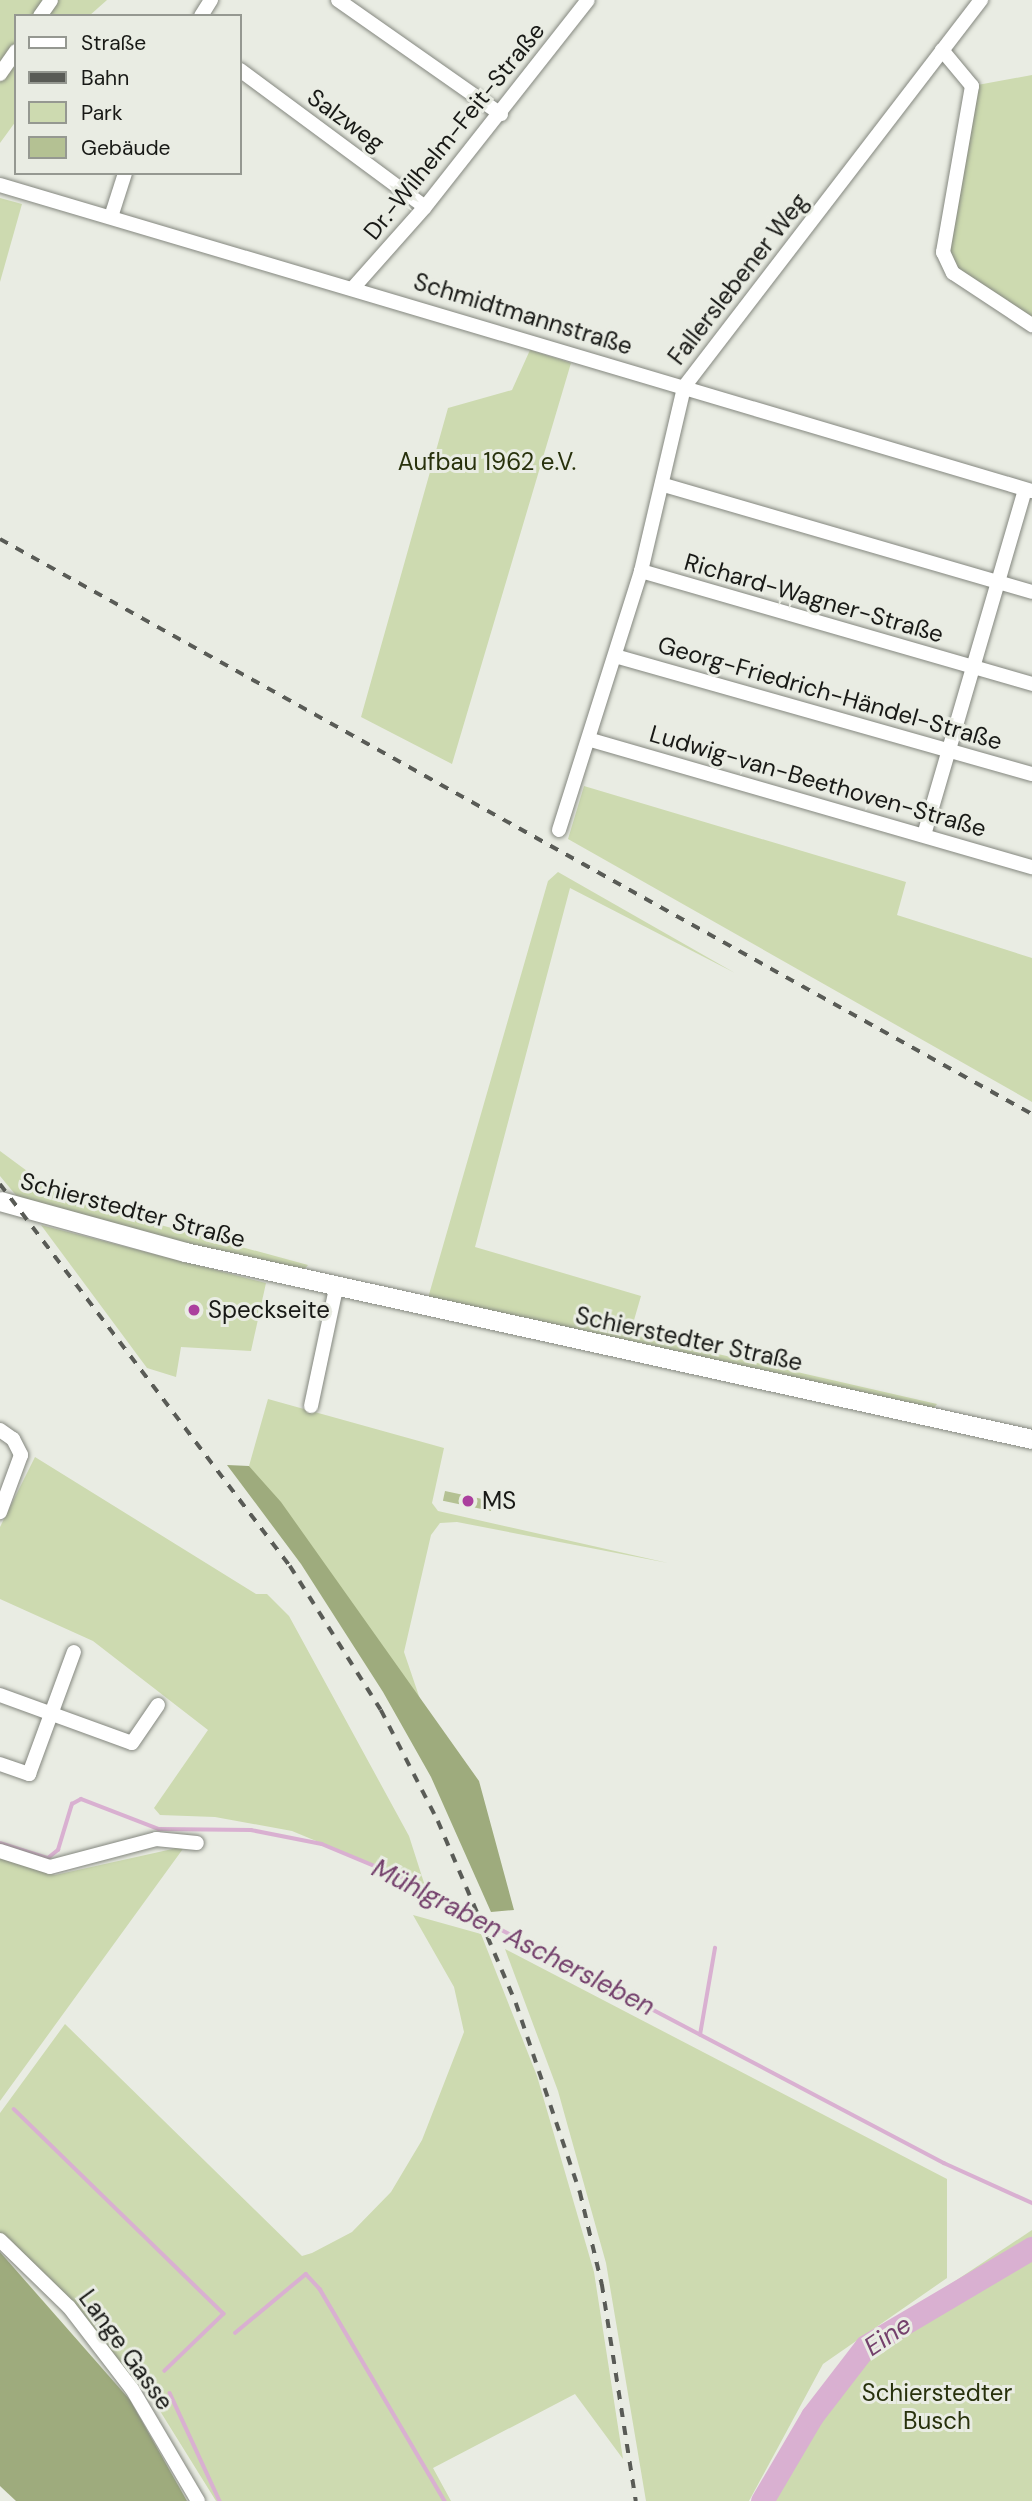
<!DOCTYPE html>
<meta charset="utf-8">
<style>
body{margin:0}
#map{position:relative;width:1032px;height:2501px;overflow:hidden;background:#e9ece3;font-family:"DM Sans",sans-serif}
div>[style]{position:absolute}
.green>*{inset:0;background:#cddab0}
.forest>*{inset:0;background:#9eab7d}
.stream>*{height:3.5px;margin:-1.75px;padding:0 1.75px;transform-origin:1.75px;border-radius:1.75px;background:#d9b0d1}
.river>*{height:23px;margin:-11.5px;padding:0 11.5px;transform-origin:11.5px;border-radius:11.5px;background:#d9b0d1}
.building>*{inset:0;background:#b4c193;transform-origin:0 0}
.roads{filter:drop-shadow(0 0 2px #84877f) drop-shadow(0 0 2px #84877f)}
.street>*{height:14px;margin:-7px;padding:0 7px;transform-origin:7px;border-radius:7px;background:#fff}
.secondary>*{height:19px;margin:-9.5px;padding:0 9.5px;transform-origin:9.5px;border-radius:9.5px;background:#fff}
.rail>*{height:3.5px;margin-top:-1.75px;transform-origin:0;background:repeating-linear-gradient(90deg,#595b56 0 9px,transparent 0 18px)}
.dots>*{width:19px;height:19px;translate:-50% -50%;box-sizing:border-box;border:4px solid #e9ece3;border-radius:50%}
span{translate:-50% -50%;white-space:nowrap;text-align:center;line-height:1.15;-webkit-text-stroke:6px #e9ece3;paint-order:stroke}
.street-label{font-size:24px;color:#181916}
.park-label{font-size:24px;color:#28310c}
.poi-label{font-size:24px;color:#181916}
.left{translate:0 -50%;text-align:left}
.water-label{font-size:26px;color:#74406c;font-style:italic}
.legend{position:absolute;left:14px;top:14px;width:228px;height:161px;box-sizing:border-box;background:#e9ece3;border:2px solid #959891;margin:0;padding:9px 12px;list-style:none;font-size:21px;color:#181916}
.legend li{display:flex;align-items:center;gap:14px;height:35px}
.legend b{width:35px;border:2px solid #959891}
</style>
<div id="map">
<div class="green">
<div style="clip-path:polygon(0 0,107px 0,89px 16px,16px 16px,16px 121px,0 143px)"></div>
<div style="clip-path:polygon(1032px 75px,1032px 325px,953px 273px,943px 252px,972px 86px)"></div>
<div style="clip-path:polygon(0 198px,22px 204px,0 282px)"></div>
<div style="clip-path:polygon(530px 350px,571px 363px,452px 764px,361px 717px,448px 408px,512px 390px)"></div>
<div style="clip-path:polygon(584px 786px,906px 882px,897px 915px,1032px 958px,1032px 1102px,568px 839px)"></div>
<div style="clip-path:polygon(558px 872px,735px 973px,570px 888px,475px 1247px,641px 1296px,630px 1334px,937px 1404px,931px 1412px,428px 1298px,548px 881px)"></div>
<div style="clip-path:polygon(0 1151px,65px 1199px,308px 1265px,304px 1270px,191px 1249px,19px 1199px,0 1176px)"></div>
<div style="clip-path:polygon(41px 1225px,266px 1283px,251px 1351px,181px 1347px,176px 1377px,147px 1368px)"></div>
<div style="clip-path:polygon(268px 1399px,444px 1448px,432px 1503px,438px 1511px,668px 1563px,457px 1522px,440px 1523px,431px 1535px,404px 1652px,422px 1705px,249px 1466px)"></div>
<div style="clip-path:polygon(35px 1457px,256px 1594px,267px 1594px,289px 1616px,409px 1836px,425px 1886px,292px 1831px,215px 1817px,160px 1815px,154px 1808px,208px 1730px,93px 1641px,0 1599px,0 1527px)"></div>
<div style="clip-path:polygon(186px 1846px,185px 1846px,0 2101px,0 1858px,55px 1875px)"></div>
<div style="clip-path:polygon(413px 1915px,481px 1934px,537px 2076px,594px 2272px,623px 2459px,575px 2394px,433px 2468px,451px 2501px,216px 2501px,142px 2382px,132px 2389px,69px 2307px,0 2240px,0 2113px,65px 2024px,302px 2256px,312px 2253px,352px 2232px,391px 2192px,422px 2140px,464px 2032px,454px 1987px)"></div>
<div style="clip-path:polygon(505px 1949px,947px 2179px,947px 2278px,823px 2364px,749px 2501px,646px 2501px,606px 2263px,558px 2091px)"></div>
<div style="clip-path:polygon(1032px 2230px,1032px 2501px,764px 2501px,792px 2443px,847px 2365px,883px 2329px)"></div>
</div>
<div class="forest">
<div style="clip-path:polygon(227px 1465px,249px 1466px,281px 1502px,479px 1781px,514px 1910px,491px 1912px,431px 1777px,383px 1692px,301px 1564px)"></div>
<div style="clip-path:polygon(0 2252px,130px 2400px,187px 2501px,16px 2501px,0 2486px)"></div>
</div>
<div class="stream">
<div style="left:0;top:1843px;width:50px;rotate:17.4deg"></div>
<div style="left:48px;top:1858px;width:13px;rotate:-39deg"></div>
<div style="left:58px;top:1850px;width:48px;rotate:-73.1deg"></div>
<div style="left:72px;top:1804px;width:10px;rotate:-29deg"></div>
<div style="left:81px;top:1799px;width:84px;rotate:21deg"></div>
<div style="left:159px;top:1829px;width:92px;rotate:0.6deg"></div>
<div style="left:251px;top:1830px;width:72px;rotate:11.2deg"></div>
<div style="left:322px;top:1844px;width:83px;rotate:22.6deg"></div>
<div style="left:399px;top:1876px;width:616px;rotate:27.77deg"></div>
<div style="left:944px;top:2163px;width:97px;rotate:24.4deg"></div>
<div style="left:700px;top:2035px;width:88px;rotate:-80.2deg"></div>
<div style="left:14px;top:2109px;width:293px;rotate:44.3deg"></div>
<div style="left:224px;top:2314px;width:82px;rotate:136deg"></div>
<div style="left:235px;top:2333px;width:92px;rotate:-39.7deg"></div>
<div style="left:306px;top:2274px;width:21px;rotate:47deg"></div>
<div style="left:320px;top:2289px;width:246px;rotate:59.5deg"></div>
<div style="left:170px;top:2393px;width:119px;rotate:65.2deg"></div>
</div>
<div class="river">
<div style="left:762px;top:2501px;width:99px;rotate:-59.5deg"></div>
<div style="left:812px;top:2416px;width:88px;rotate:-52.4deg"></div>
<div style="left:866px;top:2346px;width:193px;rotate:-30.6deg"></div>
</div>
<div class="building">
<div style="left:445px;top:1491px;width:49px;height:10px;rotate:12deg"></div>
</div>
<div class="roads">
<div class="street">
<div style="left:338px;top:0;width:199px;rotate:35deg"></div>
<div style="left:40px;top:16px;width:19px;rotate:-55deg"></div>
<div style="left:201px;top:16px;width:19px;rotate:-58deg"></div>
<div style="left:942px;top:50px;width:47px;rotate:50.2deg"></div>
<div style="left:972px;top:86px;width:169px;rotate:99.9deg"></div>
<div style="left:943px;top:252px;width:23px;rotate:65deg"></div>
<div style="left:953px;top:273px;width:95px;rotate:33.4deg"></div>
<div style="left:240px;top:70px;width:230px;rotate:36.5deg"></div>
<div style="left:0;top:74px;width:28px;rotate:-55deg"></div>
<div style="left:0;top:185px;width:1076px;rotate:16.52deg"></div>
<div style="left:111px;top:217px;width:46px;rotate:-72.3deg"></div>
<div style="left:353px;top:288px;width:108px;rotate:-48.4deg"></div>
<div style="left:425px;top:207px;width:263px;rotate:-51.8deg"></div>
<div style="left:664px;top:485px;width:383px;rotate:16.2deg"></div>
<div style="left:641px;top:571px;width:407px;rotate:16.1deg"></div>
<div style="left:615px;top:656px;width:433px;rotate:15.8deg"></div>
<div style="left:591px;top:740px;width:459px;rotate:16.1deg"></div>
<div style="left:559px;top:830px;width:272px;rotate:-72.4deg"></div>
<div style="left:641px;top:571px;width:189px;rotate:-76.8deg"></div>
<div style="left:684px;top:387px;width:488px;rotate:-52.5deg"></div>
<div style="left:924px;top:835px;width:359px;rotate:-73.7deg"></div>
<div style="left:311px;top:1406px;width:125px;rotate:-78deg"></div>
<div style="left:0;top:1430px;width:16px;rotate:35deg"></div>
<div style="left:13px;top:1439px;width:18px;rotate:63deg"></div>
<div style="left:21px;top:1455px;width:61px;rotate:110.2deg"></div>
<div style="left:0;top:1695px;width:140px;rotate:20deg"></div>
<div style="left:132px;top:1743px;width:46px;rotate:-55.6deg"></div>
<div style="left:0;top:1764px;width:31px;rotate:19deg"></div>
<div style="left:29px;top:1774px;width:130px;rotate:-69.8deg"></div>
<div style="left:0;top:1851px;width:52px;rotate:17.7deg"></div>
<div style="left:50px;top:1867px;width:110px;rotate:-14.8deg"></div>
<div style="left:156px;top:1839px;width:41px;rotate:5.6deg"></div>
<div style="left:0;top:2240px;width:96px;rotate:44.2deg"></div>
<div style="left:69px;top:2307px;width:103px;rotate:52.5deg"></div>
<div style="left:132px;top:2389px;width:130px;rotate:59.5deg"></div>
</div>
<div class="secondary">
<div style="left:0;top:1201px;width:192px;rotate:15.4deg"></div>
<div style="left:185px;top:1252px;width:867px;rotate:12.45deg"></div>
</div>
</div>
<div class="rail">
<div style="left:0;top:539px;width:1181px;rotate:29.13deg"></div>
<div style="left:0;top:1184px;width:480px;rotate:52.8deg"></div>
<div style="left:290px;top:1566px;width:170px;rotate:57.7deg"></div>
<div style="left:381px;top:1710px;width:125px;rotate:62.8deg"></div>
<div style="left:438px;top:1821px;width:198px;rotate:66.8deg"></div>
<div style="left:516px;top:2003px;width:200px;rotate:71.3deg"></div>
<div style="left:580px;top:2192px;width:95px;rotate:76.6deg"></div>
<div style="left:602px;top:2284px;width:220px;rotate:81.1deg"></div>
</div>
<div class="dots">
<div style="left:194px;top:1310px;background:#ab3f9e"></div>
<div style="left:468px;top:1501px;background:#ab3f9e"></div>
</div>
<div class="street-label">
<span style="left:346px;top:120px;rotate:36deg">Salzweg</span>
<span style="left:454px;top:131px;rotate:-51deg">Dr.-Wilhelm-Feit-Straße</span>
<span style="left:738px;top:279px;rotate:-52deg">Fallerslebener Weg</span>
<span style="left:523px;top:314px;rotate:17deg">Schmidtmannstraße</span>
<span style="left:814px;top:598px;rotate:16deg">Richard-Wagner-Straße</span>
<span style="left:830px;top:693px;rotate:16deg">Georg-Friedrich-Händel-Straße</span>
<span style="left:818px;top:781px;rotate:16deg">Ludwig-van-Beethoven-Straße</span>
<span style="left:133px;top:1210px;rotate:15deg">Schierstedter Straße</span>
<span style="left:689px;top:1339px;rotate:12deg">Schierstedter Straße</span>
<span style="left:126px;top:2350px;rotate:54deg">Lange Gasse</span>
</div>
<div class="park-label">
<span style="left:487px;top:462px">Aufbau 1962 e.V.</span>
<span style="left:937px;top:2407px">Schierstedter<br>Busch</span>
</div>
<div class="poi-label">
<span class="left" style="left:208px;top:1310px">Speckseite</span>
<span class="left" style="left:482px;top:1501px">MS</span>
</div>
<div class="water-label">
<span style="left:513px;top:1938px;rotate:27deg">Mühlgraben Aschersleben</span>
<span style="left:888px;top:2336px;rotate:-34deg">Eine</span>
</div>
<ul class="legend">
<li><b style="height:9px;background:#fff"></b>Straße</li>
<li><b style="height:9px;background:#595b56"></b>Bahn</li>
<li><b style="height:19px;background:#cddab0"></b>Park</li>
<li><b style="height:19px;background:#b4c193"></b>Gebäude</li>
</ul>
</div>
